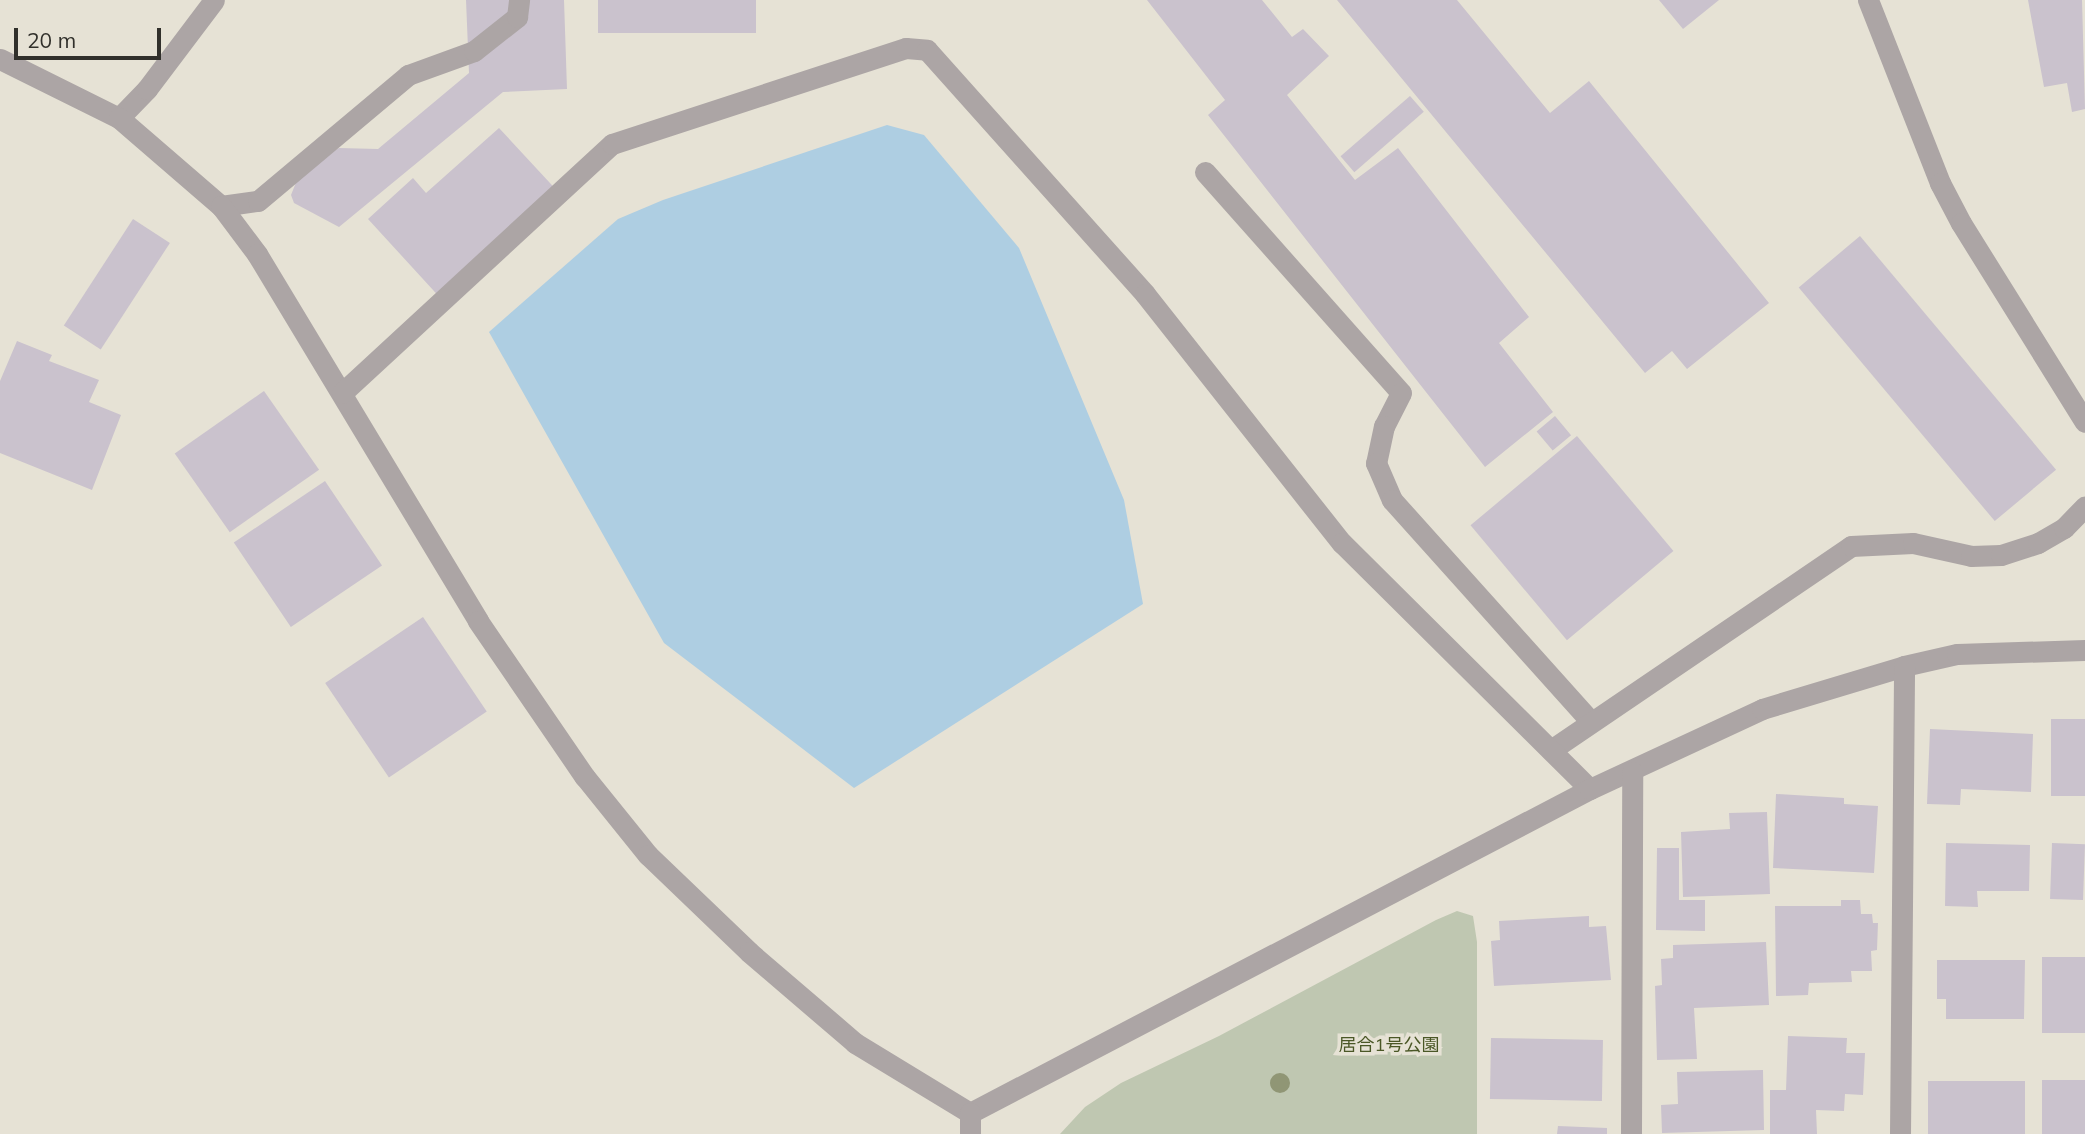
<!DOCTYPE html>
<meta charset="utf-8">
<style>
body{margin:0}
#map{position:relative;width:2085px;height:1134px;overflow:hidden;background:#e6e2d5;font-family:Mulish,"Noto Sans JP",sans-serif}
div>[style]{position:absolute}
.green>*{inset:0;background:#bfc7b1}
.water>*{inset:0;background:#aecee2}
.building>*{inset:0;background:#cac2cd;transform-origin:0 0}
.service>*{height:21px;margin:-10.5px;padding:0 10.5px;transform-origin:10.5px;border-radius:10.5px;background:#aca5a5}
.minor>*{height:21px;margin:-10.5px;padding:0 10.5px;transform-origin:10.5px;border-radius:10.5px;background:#aca5a5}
.trees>*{width:20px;height:20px;margin:-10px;border-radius:50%;background:#909675}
span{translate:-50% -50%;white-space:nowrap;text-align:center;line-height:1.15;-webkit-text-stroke:7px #e6e2d5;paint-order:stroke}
.park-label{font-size:18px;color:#4a5726}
.scale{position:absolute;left:14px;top:28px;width:147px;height:32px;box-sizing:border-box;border:4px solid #31302b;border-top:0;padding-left:9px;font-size:21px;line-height:24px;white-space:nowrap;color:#31302b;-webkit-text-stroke:5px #e6e2d5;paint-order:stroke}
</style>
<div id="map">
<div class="green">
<div style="clip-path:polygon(1457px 911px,1473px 916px,1477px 942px,1477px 1134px,1060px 1134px,1085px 1107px,1121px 1083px,1219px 1036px,1436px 920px)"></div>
</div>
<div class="water">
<div style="clip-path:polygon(887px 125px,924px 135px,1019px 248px,1124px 500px,1143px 604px,854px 788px,664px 643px,489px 332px,618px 219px,663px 200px)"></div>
</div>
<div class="building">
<div style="clip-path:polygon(466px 0,564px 0,567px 89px,503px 92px,339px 227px,294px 203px,291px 195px,297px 180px,313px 163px,339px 148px,378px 149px,469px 73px)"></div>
<div style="left:598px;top:0;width:158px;height:33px"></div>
<div style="clip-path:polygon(1147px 0,1262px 0,1292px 37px,1303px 29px,1329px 56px,1287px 95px,1355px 180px,1398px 148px,1529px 317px,1499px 343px,1553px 412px,1485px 467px,1208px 115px,1225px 100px)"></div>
<div style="clip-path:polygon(1337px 0,1457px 0,1550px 113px,1589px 81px,1769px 303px,1687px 369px,1672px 351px,1645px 373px)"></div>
<div style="clip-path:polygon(1659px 0,1719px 0,1683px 29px)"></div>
<div style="clip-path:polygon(2028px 0,2082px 0,2085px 109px,2072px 112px,2067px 83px,2044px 87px)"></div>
<div style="left:1410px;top:96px;width:21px;height:92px;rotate:49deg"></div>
<div style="clip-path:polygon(499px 128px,562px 196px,444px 302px,368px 219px,413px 178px,426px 193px)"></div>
<div style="left:133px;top:219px;width:44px;height:127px;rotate:33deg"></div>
<div style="left:1860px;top:236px;width:305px;height:80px;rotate:50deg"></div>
<div style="clip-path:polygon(17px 341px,52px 355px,49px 361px,99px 380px,89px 402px,121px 415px,92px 490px,0 453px,0 381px)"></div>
<div style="left:264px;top:391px;width:96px;height:109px;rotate:55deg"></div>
<div style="left:1555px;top:416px;width:25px;height:24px;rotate:50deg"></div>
<div style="left:1577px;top:436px;width:150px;height:139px;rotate:50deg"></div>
<div style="left:325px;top:481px;width:102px;height:110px;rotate:56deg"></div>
<div style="left:423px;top:617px;width:114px;height:118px;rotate:56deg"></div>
<div style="left:2051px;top:719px;width:34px;height:77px"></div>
<div style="clip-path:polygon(1930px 729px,2033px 734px,2031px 792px,1961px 789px,1960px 805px,1927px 804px)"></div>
<div style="clip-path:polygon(1776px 794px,1844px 798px,1844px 804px,1878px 806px,1874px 873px,1773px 868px)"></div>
<div style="clip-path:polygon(1767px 812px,1770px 894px,1683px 897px,1681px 832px,1730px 829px,1729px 813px)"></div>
<div style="clip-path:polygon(1946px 843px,2030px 845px,2029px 891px,1977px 891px,1978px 907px,1945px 906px)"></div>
<div style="left:2052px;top:843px;width:33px;height:56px;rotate:2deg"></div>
<div style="clip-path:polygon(1657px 848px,1679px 848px,1679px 900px,1705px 900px,1705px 931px,1656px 930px)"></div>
<div style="clip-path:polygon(1841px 900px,1860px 900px,1861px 914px,1872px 914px,1873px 923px,1878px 923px,1877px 950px,1871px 951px,1872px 971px,1851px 971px,1852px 982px,1809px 983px,1808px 995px,1776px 996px,1775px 906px,1841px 906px)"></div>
<div style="clip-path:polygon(1589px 916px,1589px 927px,1606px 926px,1611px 980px,1494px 986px,1491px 941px,1500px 940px,1499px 921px)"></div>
<div style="clip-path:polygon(1766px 942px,1769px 1005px,1694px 1008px,1697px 1059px,1657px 1060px,1655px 986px,1662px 985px,1661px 959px,1673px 958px,1673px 945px)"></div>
<div style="left:2085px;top:957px;width:76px;height:43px;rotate:90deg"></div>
<div style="clip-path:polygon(1937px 960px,2025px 960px,2024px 1019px,1946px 1019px,1946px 999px,1937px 999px)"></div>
<div style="clip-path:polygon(1788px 1036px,1847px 1038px,1846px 1053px,1865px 1053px,1863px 1095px,1845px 1094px,1844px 1111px,1816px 1110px,1817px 1134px,1770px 1134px,1770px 1090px,1786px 1090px)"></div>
<div style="left:1491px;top:1038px;width:112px;height:61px;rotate:1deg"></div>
<div style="clip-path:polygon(1763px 1070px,1764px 1130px,1662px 1133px,1661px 1105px,1678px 1104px,1677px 1072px)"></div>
<div style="left:2085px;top:1080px;width:54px;height:43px;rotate:90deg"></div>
<div style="left:1928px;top:1081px;width:97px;height:53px"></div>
<div style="clip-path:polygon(1558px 1126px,1607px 1128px,1607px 1134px,1557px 1134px)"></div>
</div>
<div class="service">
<div style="left:1868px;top:0;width:197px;rotate:68.5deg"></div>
<div style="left:1940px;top:183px;width:45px;rotate:62.3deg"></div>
<div style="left:1961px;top:223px;width:234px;rotate:58.1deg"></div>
<div style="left:119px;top:118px;width:40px;rotate:-46deg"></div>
<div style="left:147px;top:89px;width:111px;rotate:-53deg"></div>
<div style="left:1205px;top:172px;width:295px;rotate:48.4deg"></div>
<div style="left:1401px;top:393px;width:37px;rotate:117deg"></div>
<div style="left:1384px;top:426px;width:38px;rotate:102deg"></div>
<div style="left:1376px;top:463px;width:40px;rotate:66.6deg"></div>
<div style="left:1392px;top:500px;width:298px;rotate:48.1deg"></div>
<div style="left:221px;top:206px;width:37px;rotate:-8deg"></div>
<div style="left:258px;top:201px;width:196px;rotate:-40deg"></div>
<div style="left:408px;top:75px;width:70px;rotate:-20deg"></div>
<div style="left:474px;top:51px;width:55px;rotate:-38.3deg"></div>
<div style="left:517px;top:17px;width:17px;rotate:-83deg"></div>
<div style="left:1551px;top:750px;width:363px;rotate:-34.2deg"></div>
<div style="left:1851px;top:546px;width:62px;rotate:-2.8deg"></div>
<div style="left:1913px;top:543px;width:59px;rotate:12.6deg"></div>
<div style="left:1971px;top:556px;width:30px;rotate:-2deg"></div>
<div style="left:2001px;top:555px;width:39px;rotate:-18deg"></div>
<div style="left:2038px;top:543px;width:30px;rotate:-30deg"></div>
<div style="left:2064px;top:528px;width:30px;rotate:-46deg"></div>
</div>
<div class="minor">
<div style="left:0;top:59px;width:133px;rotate:26.4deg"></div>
<div style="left:119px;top:118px;width:135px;rotate:40.8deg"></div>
<div style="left:221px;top:206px;width:60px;rotate:53.1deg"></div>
<div style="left:257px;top:254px;width:428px;rotate:58.9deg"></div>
<div style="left:478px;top:621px;width:189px;rotate:55.6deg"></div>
<div style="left:585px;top:777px;width:100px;rotate:51.1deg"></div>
<div style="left:648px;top:855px;width:140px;rotate:43.8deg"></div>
<div style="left:749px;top:952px;width:140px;rotate:40.6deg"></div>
<div style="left:855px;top:1043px;width:135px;rotate:31.3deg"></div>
<div style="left:342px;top:393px;width:367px;rotate:-42.7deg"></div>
<div style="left:612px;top:144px;width:309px;rotate:-18.1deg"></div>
<div style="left:906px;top:48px;width:21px;rotate:5deg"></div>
<div style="left:927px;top:50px;width:327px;rotate:48.2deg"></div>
<div style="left:1145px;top:294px;width:318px;rotate:51.7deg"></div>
<div style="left:1342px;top:543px;width:349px;rotate:44.8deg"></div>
<div style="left:970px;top:1113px;width:700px;rotate:-27.59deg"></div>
<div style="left:1590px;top:789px;width:190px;rotate:-24.9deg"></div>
<div style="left:1762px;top:709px;width:148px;rotate:-16.8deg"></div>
<div style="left:1904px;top:666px;width:54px;rotate:-12.8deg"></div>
<div style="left:1957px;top:654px;width:128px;rotate:-1.8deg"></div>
<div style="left:970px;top:1134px;width:21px;rotate:-90deg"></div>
<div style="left:1631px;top:1134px;width:362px;rotate:-89.8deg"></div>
<div style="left:1900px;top:1134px;width:468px;rotate:-89.5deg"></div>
</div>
<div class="trees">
<div style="left:1280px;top:1083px"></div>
</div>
<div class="park-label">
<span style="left:1389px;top:1045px">居合1号公園</span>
</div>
<div class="scale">20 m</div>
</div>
